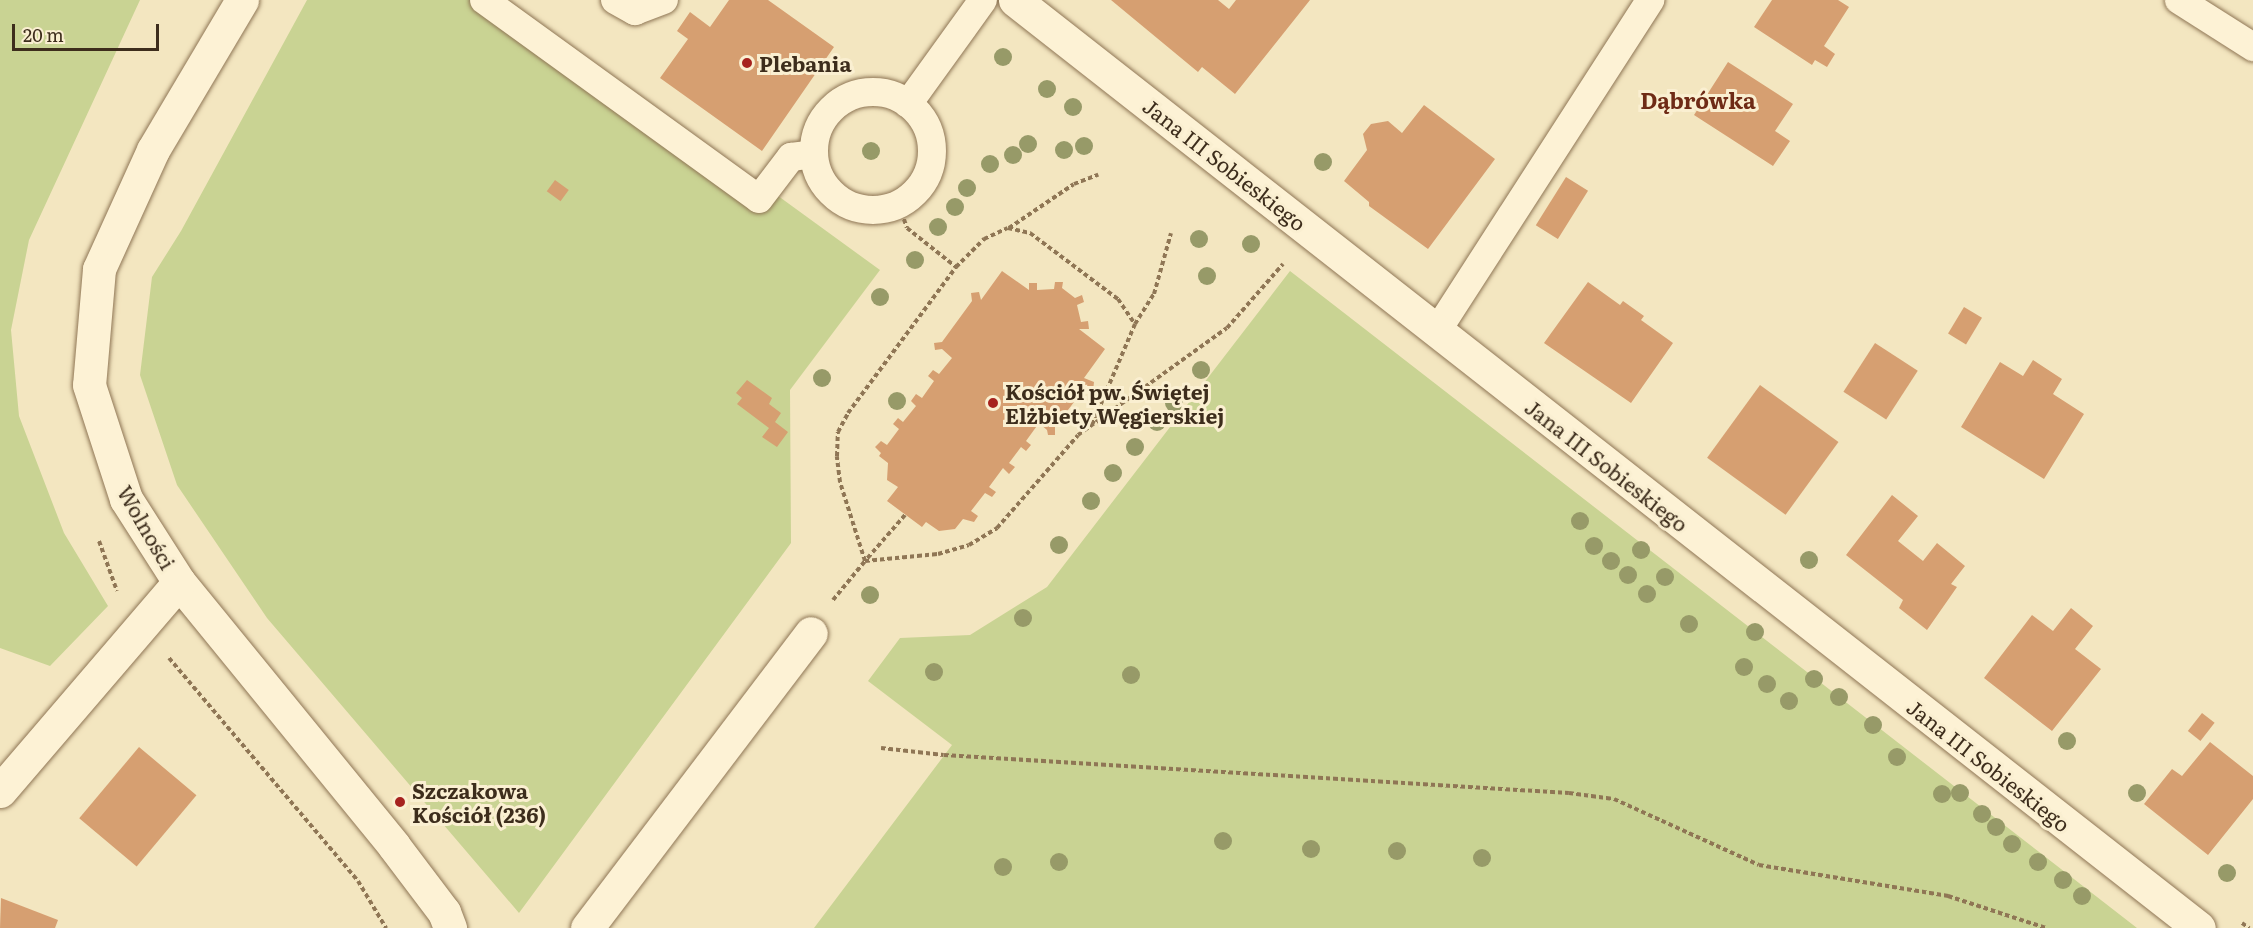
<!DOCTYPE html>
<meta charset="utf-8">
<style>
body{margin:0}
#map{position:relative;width:2253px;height:928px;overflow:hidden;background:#f3e6c0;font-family:Literata,serif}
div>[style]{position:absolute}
.green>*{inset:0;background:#c9d393}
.building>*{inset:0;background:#d69f71;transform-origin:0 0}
.path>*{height:4px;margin-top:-2px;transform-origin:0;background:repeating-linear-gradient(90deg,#8f7655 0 4.5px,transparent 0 7.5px)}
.roads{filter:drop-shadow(0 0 2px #8f7655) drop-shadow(0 0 2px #8f7655)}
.lane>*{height:28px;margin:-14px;padding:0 14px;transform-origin:14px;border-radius:14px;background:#fdf2d5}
.lane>.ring{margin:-14px;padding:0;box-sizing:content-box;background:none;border:28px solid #fdf2d5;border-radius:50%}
.street>*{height:33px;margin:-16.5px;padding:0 16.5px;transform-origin:16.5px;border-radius:16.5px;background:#fdf2d5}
.secondary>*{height:33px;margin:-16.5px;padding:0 16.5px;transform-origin:16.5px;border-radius:16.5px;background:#fdf2d5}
.trees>*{width:18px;height:18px;margin:-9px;border-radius:50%;background:#979a68}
.dots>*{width:16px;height:16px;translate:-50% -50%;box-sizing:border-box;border:3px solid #faefd1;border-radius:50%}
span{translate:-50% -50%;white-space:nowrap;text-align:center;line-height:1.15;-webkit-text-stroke:6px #faefd1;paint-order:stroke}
.poi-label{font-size:21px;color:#3d2d1c;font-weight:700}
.left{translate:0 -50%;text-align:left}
.street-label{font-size:21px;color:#3d2d1c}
.neighbourhood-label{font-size:22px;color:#6f2b16;font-weight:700}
.scale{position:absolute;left:12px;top:24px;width:147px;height:27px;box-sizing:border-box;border:3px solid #3d2d1c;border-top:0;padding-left:8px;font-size:18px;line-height:21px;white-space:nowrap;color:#3d2d1c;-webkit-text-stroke:4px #faefd1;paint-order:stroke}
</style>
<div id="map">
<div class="green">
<div style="clip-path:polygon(0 0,140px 0,29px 240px,11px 330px,19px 416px,64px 533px,108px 606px,50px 666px,0 648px)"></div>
<div style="clip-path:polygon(307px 0,508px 0,880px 270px,790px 390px,791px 543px,519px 913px,267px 618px,177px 485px,140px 375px,152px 277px,181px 231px)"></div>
<div style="clip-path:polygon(1290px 271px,2137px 928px,814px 928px,952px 745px,868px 681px,900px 638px,970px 635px,1047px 587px)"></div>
</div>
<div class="building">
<div style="clip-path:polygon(729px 0,768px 0,834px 47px,762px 151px,660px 78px,688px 39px,677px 31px,690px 12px,710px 27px)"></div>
<div style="clip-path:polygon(1111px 0,1218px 0,1229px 9px,1236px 0,1310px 0,1235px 94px,1202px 67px,1198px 72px)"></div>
<div style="clip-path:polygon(1772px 0,1838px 0,1849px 7px,1824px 46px,1835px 54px,1827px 67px,1815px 60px,1812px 65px,1754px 27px)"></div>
<div style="clip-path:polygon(1728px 62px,1793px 104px,1775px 131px,1790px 141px,1773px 166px,1694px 115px)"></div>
<div style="clip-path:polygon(1424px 105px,1495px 159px,1428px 249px,1369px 206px,1369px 202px,1344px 181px,1367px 150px,1363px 134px,1371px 124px,1388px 121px,1402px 133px)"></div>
<div style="left:1566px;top:177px;width:26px;height:57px;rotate:32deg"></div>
<div style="left:555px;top:180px;width:17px;height:14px;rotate:36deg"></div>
<div style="clip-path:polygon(1002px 271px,1029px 290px,1029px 283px,1037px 283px,1037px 290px,1054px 289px,1055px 282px,1063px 282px,1062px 288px,1075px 298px,1082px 295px,1084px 302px,1077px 305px,1081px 322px,1088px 321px,1089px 329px,1079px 329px,1105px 349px,1084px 378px,1094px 382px,1093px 391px,1084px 389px,1055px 427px,1055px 435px,1048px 435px,1047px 430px,1039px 423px,1026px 441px,1031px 445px,1026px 451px,1021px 447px,1009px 463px,1015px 467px,1009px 474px,1003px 468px,989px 487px,996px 492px,992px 497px,985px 493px,971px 511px,978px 516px,974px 522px,963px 519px,955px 529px,939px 531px,926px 522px,922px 527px,887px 501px,898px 487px,887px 480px,888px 463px,879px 456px,881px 453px,875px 447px,881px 441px,887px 445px,899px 429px,893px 424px,898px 418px,903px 422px,916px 406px,911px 401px,916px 394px,922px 398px,934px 381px,928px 376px,933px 370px,939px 374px,952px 358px,942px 349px,935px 350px,934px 343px,942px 342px,972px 301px,971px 293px,979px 292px,981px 300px)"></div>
<div style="clip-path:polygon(1588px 282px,1620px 305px,1623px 301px,1644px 316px,1641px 320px,1673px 343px,1631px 403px,1544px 343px)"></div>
<div style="left:1964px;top:307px;width:21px;height:31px;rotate:31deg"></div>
<div style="left:1875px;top:343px;width:51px;height:58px;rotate:33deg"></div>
<div style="clip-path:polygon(2033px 360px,2062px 379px,2053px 394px,2084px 414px,2044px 479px,1961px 427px,2000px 362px,2023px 376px)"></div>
<div style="clip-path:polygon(747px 380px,772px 398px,769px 404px,781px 413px,775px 422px,788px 432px,777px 447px,762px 437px,769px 428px,737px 404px,742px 398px,736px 393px)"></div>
<div style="left:1760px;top:385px;width:97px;height:90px;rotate:36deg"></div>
<div style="clip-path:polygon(1892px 495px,1918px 516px,1898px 541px,1923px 561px,1937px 543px,1965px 566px,1951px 584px,1957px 587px,1927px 630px,1899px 608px,1903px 600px,1846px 555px)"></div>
<div style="clip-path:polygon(2071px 608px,2093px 626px,2075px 649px,2101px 669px,2052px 731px,1984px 678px,2032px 615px,2053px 631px)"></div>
<div style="left:2202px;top:713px;width:16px;height:23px;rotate:38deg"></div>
<div style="clip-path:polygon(2210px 742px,2253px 776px,2253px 799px,2208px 855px,2144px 804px,2172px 769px,2182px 776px)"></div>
<div style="left:139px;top:747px;width:75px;height:93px;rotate:40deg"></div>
<div style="clip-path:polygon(1px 898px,58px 920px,55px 928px,0 928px)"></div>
</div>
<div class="path">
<div style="left:899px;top:205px;width:24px;rotate:71deg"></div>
<div style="left:907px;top:228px;width:63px;rotate:38.5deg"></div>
<div style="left:1009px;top:228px;width:78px;rotate:-34.1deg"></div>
<div style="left:1074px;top:184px;width:26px;rotate:-21deg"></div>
<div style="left:1135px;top:324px;width:36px;rotate:-58deg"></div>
<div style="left:1154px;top:294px;width:63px;rotate:-74.4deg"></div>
<div style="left:905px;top:515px;width:61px;rotate:131deg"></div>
<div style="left:865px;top:561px;width:83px;rotate:-107.6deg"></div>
<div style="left:840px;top:482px;width:26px;rotate:-97deg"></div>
<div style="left:837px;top:456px;width:24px;rotate:-88deg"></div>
<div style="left:838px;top:432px;width:21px;rotate:-62deg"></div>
<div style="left:848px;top:413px;width:182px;rotate:-53.5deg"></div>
<div style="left:956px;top:267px;width:40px;rotate:-45deg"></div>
<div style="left:984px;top:239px;width:26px;rotate:-25deg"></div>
<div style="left:1008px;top:228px;width:23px;rotate:13deg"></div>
<div style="left:1030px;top:233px;width:110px;rotate:36.9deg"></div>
<div style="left:1118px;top:299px;width:30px;rotate:56deg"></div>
<div style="left:1135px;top:324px;width:110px;rotate:113.1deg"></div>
<div style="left:99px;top:541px;width:53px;rotate:70.2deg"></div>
<div style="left:833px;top:600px;width:50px;rotate:-50.6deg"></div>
<div style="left:865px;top:561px;width:73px;rotate:-5.5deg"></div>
<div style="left:938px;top:554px;width:32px;rotate:-16deg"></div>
<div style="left:969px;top:545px;width:33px;rotate:-31deg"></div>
<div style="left:997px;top:528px;width:123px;rotate:-48.9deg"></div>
<div style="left:1078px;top:435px;width:183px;rotate:-35.7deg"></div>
<div style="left:1227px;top:328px;width:85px;rotate:-48.8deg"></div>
<div style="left:169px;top:658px;width:292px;rotate:49.7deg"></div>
<div style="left:358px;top:881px;width:55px;rotate:59.2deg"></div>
<div style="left:881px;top:748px;width:63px;rotate:6.3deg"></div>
<div style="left:944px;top:755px;width:626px;rotate:3.48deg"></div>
<div style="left:1569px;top:793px;width:45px;rotate:7.6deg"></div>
<div style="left:1614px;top:799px;width:159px;rotate:24.5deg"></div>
<div style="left:1759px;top:865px;width:192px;rotate:9.3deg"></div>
<div style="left:1948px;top:896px;width:103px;rotate:18.1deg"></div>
<div style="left:2242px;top:923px;width:9px;rotate:36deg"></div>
</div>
<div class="roads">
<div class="lane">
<div style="left:484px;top:0;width:339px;rotate:35.9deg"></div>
<div style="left:759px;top:199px;width:53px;rotate:-52.7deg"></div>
<div style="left:791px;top:157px;width:23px;rotate:-7deg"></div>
<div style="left:615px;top:0;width:23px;rotate:29deg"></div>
<div style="left:635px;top:11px;width:31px;rotate:-21deg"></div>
<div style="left:2179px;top:0;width:88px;rotate:32.4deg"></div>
<div class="ring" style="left:814px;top:92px;width:90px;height:90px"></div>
<div style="left:908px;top:104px;width:128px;rotate:-54.2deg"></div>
<div style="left:1437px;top:331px;width:394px;rotate:-57.2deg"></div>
</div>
<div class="street">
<div style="left:242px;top:0;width:174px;rotate:120.7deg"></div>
<div style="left:153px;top:150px;width:131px;rotate:114.4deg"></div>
<div style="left:99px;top:269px;width:116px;rotate:94.9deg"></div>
<div style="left:89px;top:385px;width:120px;rotate:72deg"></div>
<div style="left:126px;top:499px;width:98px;rotate:57.4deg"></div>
<div style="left:179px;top:582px;width:340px;rotate:50.8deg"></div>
<div style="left:394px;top:846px;width:83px;rotate:52.9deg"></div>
<div style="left:444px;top:912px;width:17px;rotate:69deg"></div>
<div style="left:0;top:791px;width:275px;rotate:-49.4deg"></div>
<div style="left:587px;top:928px;width:370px;rotate:-52.8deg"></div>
</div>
<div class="secondary">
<div style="left:1015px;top:0;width:1504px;rotate:38.09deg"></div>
</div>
</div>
<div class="trees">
<div style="left:1003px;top:57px"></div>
<div style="left:1047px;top:89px"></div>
<div style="left:1073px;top:107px"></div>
<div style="left:1028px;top:144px"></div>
<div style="left:1084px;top:146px"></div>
<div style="left:1064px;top:150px"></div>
<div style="left:871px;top:151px"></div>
<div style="left:1013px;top:155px"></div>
<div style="left:1323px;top:162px"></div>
<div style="left:990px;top:164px"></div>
<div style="left:967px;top:188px"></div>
<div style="left:955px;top:207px"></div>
<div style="left:938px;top:227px"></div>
<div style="left:1199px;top:239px"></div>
<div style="left:1251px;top:244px"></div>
<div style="left:915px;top:260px"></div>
<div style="left:1207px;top:276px"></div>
<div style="left:880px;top:297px"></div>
<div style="left:1201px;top:370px"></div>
<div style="left:822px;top:378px"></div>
<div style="left:897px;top:401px"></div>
<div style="left:1174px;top:403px"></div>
<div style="left:1157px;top:422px"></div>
<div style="left:1135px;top:447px"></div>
<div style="left:1113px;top:473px"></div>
<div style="left:1091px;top:501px"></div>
<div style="left:1580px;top:521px"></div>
<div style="left:1059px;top:545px"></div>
<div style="left:1594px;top:546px"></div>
<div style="left:1641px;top:550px"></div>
<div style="left:1809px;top:560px"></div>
<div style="left:1611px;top:561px"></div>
<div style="left:1628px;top:575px"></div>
<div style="left:1665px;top:577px"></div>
<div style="left:1647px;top:594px"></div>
<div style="left:870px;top:595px"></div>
<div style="left:1023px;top:618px"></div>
<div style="left:1689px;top:624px"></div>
<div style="left:1755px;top:632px"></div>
<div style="left:1744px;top:667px"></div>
<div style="left:934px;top:672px"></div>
<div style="left:1131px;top:675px"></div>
<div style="left:1814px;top:679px"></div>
<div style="left:1767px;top:684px"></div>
<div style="left:1839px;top:697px"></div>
<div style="left:1789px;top:701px"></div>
<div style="left:1873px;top:725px"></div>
<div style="left:2067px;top:741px"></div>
<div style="left:1897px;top:757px"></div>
<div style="left:1960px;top:793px"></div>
<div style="left:2137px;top:793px"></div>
<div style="left:1942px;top:794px"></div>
<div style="left:1982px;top:814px"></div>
<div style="left:1996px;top:827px"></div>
<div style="left:1223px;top:841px"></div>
<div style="left:2012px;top:844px"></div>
<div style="left:1311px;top:849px"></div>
<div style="left:1397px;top:851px"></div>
<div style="left:1482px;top:858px"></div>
<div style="left:1059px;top:862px"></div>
<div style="left:2038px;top:862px"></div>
<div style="left:1003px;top:867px"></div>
<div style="left:2227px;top:873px"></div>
<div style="left:2063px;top:880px"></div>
<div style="left:2082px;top:896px"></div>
</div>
<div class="dots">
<div style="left:747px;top:63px;background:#a6221e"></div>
<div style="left:993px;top:403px;background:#a6221e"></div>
<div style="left:400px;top:802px;background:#a6221e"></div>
</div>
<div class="poi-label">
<span class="left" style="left:759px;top:63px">Plebania</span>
<span class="left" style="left:1005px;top:403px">Kościół pw. Świętej<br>Elżbiety Węgierskiej</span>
<span class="left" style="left:412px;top:802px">Szczakowa<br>Kościół (236)</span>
</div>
<div class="street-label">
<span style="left:1225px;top:164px;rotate:38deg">Jana III Sobieskiego</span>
<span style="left:1607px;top:465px;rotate:38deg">Jana III Sobieskiego</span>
<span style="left:147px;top:527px;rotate:60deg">Wolności</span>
<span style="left:1989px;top:765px;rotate:38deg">Jana III Sobieskiego</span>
</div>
<div class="neighbourhood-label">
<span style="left:1698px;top:100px">Dąbrówka</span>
</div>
<div class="scale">20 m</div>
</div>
